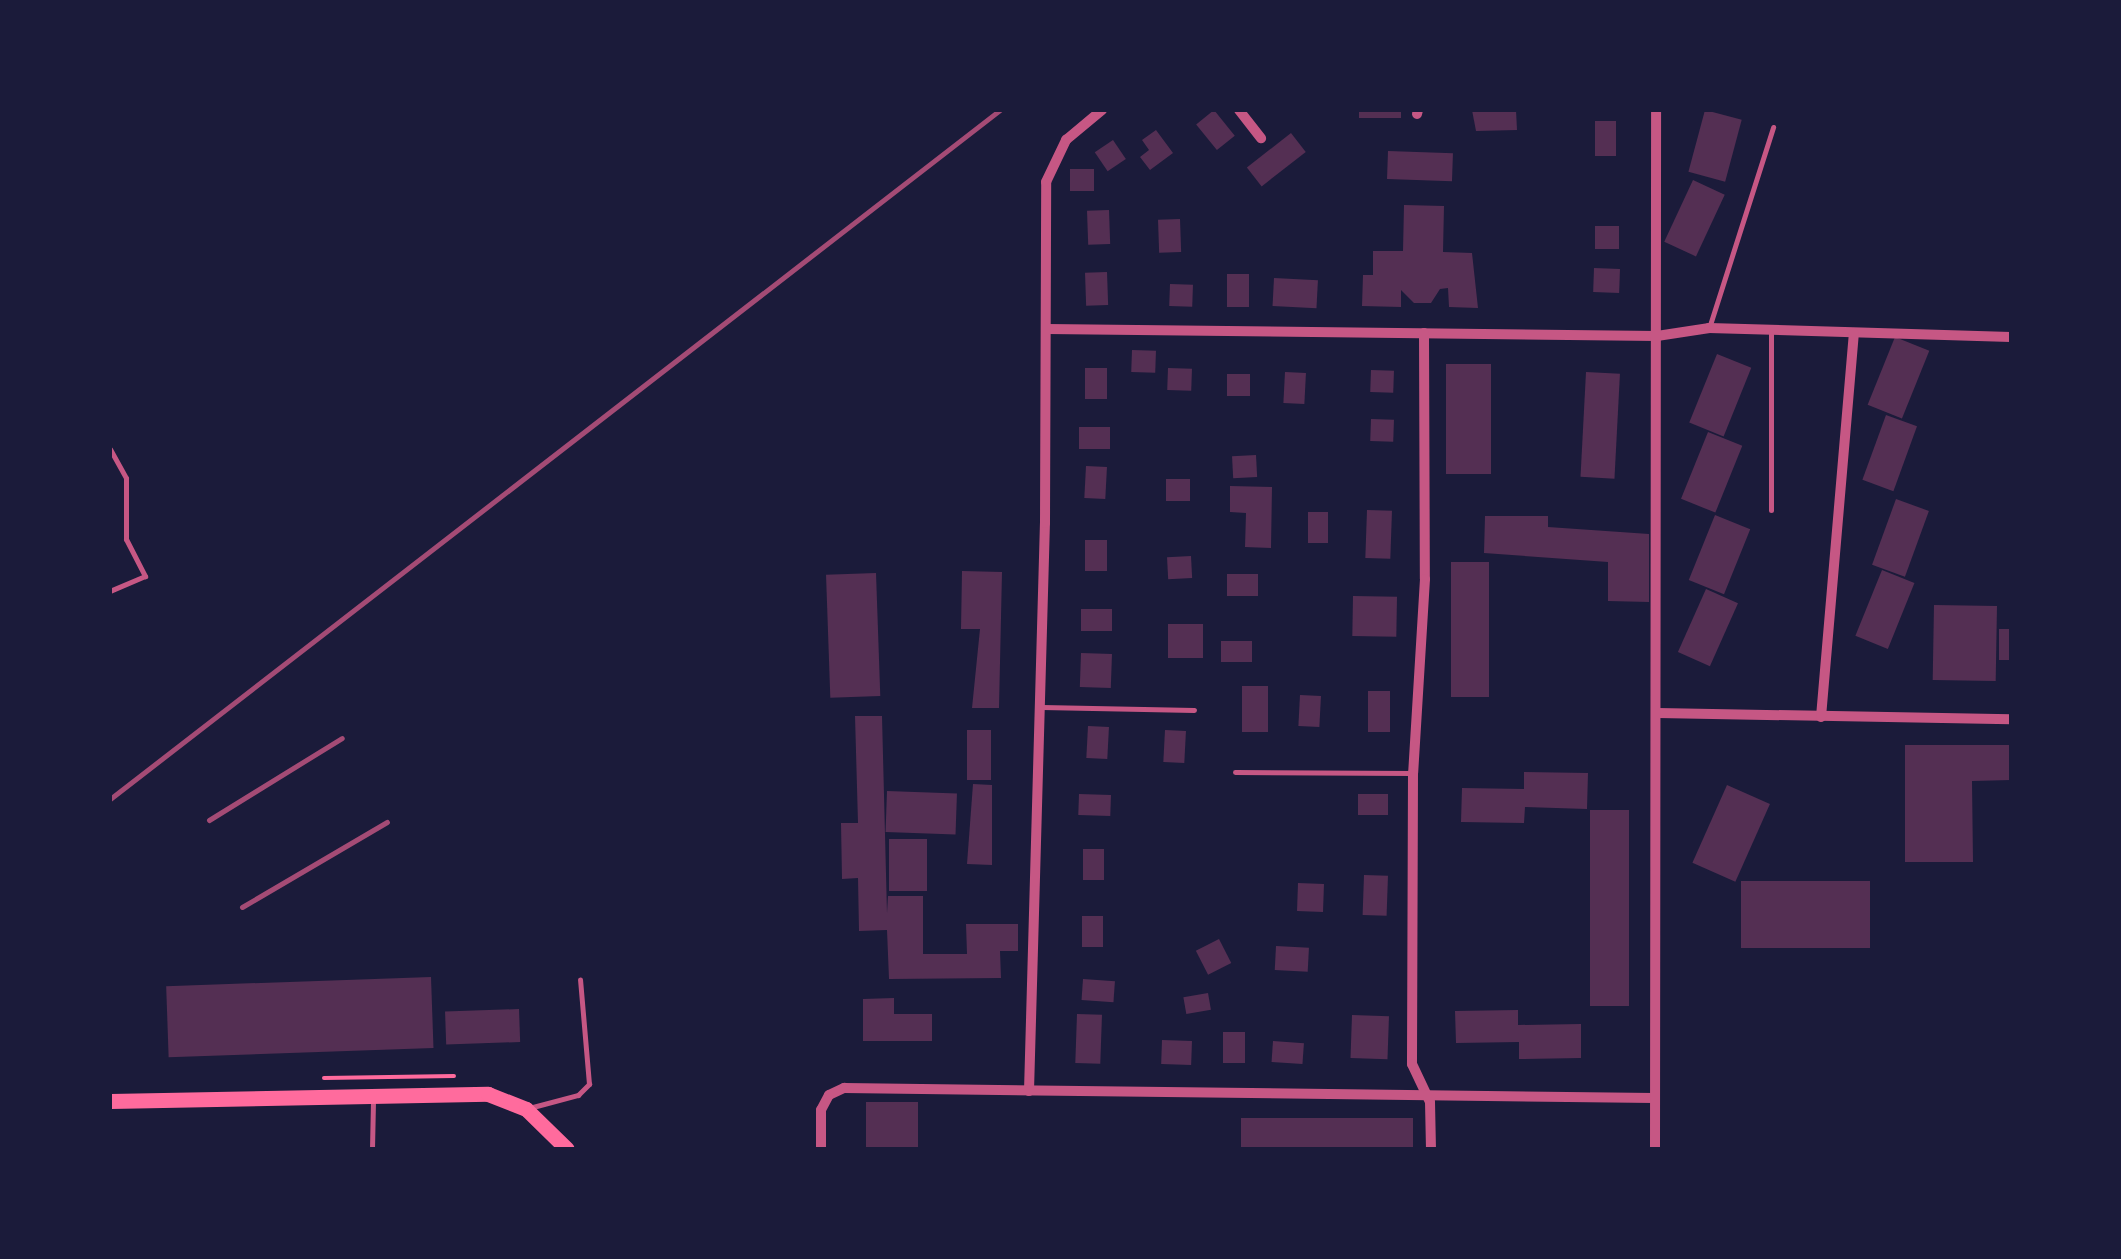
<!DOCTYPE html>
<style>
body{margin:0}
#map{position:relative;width:2121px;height:1259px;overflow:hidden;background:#1b1b3a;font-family:Lato,sans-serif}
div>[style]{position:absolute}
.building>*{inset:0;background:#542f53;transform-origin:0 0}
.path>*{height:4px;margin:-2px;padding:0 2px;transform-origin:2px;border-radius:2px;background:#ff6b9d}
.service>*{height:5px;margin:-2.5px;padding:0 2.5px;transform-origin:2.5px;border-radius:2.5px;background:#c65784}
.minor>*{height:10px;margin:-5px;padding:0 5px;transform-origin:5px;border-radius:5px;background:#c65784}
.secondary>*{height:15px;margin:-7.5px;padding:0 7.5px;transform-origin:7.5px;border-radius:7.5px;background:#ff6b9d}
.rail>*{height:5px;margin:-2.5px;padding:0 2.5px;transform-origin:2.5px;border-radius:2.5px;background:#a44b75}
span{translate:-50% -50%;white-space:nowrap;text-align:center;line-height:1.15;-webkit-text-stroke:8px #1b1b3a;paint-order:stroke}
.frame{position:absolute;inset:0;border:112px solid #1b1b3a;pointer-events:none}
</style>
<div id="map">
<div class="building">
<div style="left:1214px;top:110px;width:33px;height:23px;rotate:51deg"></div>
<div style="left:1359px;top:110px;width:42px;height:8px"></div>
<div style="clip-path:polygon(1472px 110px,1516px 110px,1517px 130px,1476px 131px)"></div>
<div style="left:1705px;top:110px;width:38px;height:64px;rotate:15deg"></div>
<div style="left:1595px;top:121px;width:21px;height:35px"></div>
<div style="clip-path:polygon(1156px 130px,1173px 153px,1150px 170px,1140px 157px,1149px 150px,1142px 140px)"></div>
<div style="left:1291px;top:133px;width:24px;height:56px;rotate:52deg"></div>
<div style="left:1113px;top:140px;width:23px;height:22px;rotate:56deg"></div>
<div style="left:1388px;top:151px;width:65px;height:28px;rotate:2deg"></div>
<div style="left:1070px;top:169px;width:24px;height:22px"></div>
<div style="left:1693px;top:180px;width:35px;height:68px;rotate:25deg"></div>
<div style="clip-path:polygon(1404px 205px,1444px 206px,1443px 252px,1472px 253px,1478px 308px,1449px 307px,1448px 288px,1440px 289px,1431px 303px,1414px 303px,1401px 290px,1401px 307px,1362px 306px,1363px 275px,1373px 275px,1373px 251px,1403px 251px)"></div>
<div style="left:1109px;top:210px;width:34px;height:22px;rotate:88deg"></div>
<div style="left:1180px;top:219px;width:33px;height:22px;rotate:88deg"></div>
<div style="left:1595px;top:226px;width:24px;height:23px"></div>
<div style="left:1594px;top:268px;width:26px;height:24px;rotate:2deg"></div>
<div style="left:1107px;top:272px;width:33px;height:22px;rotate:88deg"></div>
<div style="left:1227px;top:274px;width:22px;height:33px"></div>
<div style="left:1274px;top:278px;width:44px;height:28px;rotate:3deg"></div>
<div style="left:1170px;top:284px;width:23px;height:22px;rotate:2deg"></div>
<div style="left:1895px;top:337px;width:37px;height:73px;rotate:22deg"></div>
<div style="left:1132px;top:350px;width:24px;height:22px;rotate:2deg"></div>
<div style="left:1717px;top:354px;width:37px;height:74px;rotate:22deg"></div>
<div style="left:1446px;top:364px;width:45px;height:110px"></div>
<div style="left:1085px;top:368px;width:22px;height:31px"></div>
<div style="left:1168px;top:368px;width:24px;height:22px;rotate:2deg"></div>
<div style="left:1371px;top:370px;width:23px;height:22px;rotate:2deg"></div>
<div style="left:1285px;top:372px;width:21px;height:31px;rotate:3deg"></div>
<div style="left:1586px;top:372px;width:34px;height:105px;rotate:3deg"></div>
<div style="left:1227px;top:374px;width:23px;height:22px"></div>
<div style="left:1886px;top:415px;width:33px;height:69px;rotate:20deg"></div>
<div style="left:1371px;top:419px;width:23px;height:22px;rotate:2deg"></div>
<div style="left:1079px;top:427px;width:31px;height:22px"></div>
<div style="left:1708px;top:432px;width:37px;height:72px;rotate:22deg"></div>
<div style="left:1256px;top:455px;width:22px;height:24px;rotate:87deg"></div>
<div style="left:1086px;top:466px;width:21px;height:32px;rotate:3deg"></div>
<div style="left:1166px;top:479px;width:24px;height:22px"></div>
<div style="clip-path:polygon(1230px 486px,1272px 487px,1271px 548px,1245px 547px,1246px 513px,1230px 512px)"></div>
<div style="left:1896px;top:499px;width:35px;height:70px;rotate:20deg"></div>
<div style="left:1367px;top:510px;width:25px;height:48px;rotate:2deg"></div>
<div style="left:1308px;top:512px;width:20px;height:31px"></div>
<div style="left:1715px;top:515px;width:38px;height:70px;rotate:22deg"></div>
<div style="clip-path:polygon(1485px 516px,1548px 516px,1548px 527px,1649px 534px,1649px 602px,1608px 601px,1608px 562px,1484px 553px)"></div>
<div style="left:1085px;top:540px;width:22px;height:31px"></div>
<div style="left:1191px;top:556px;width:22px;height:24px;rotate:87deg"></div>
<div style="left:1451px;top:562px;width:38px;height:135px"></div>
<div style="left:1882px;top:570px;width:35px;height:71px;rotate:22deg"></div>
<div style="clip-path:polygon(962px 571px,1002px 572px,999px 708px,972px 708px,980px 629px,961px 629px)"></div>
<div style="left:876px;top:573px;width:123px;height:50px;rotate:88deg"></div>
<div style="left:1227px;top:574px;width:31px;height:22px"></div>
<div style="left:1706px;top:589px;width:35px;height:69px;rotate:24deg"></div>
<div style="left:1353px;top:596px;width:44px;height:40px;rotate:1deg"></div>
<div style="left:1934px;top:605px;width:63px;height:75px;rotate:1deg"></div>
<div style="left:1081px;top:609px;width:31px;height:22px"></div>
<div style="left:1168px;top:624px;width:35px;height:34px"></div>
<div style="left:1999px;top:629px;width:12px;height:31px"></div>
<div style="left:1221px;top:641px;width:31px;height:21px"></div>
<div style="left:1081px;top:653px;width:31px;height:34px;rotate:2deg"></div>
<div style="left:1242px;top:686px;width:26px;height:46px"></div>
<div style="left:1368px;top:691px;width:22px;height:41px"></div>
<div style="left:1300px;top:695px;width:21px;height:31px;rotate:3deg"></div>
<div style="clip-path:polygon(855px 716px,882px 716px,887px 913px,888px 896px,923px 896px,923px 954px,967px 954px,966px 924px,1018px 924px,1018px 951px,1000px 951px,1001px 978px,889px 979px,887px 930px,859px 931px,858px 878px,842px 879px,841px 823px,858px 823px)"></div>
<div style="left:1088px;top:726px;width:21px;height:32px;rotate:3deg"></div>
<div style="left:967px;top:730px;width:24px;height:50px"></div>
<div style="left:1165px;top:730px;width:21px;height:32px;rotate:3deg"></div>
<div style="clip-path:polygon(1905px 745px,2011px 745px,2011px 780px,1972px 781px,1973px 862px,1905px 862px)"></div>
<div style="clip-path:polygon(1524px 772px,1588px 773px,1587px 809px,1525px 807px,1524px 823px,1461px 822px,1462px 788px,1524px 789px)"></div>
<div style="clip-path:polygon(973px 784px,992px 785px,992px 865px,967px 864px)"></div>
<div style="left:1727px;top:785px;width:47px;height:85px;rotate:24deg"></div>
<div style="left:887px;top:791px;width:70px;height:41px;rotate:2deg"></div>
<div style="left:1079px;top:794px;width:32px;height:21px;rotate:2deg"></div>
<div style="left:1358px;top:794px;width:30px;height:21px"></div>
<div style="left:1590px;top:810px;width:39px;height:196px"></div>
<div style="left:889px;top:839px;width:38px;height:52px"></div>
<div style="left:1083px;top:849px;width:21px;height:31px"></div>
<div style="left:1364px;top:875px;width:24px;height:40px;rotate:2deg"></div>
<div style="left:1741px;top:881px;width:129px;height:67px"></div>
<div style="left:1298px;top:883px;width:26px;height:28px;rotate:2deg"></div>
<div style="left:1082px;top:916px;width:21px;height:31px"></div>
<div style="left:1219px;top:939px;width:27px;height:26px;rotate:63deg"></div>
<div style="left:1276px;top:946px;width:33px;height:24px;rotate:3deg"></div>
<div style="left:431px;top:977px;width:71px;height:265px;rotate:88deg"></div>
<div style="left:1083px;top:979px;width:32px;height:21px;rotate:4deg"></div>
<div style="left:1208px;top:993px;width:17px;height:25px;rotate:80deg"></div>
<div style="clip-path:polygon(894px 998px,894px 1014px,932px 1014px,932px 1041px,863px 1041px,863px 999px)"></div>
<div style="left:519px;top:1009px;width:33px;height:74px;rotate:88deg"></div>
<div style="clip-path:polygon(1518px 1010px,1518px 1025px,1581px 1024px,1581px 1058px,1519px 1059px,1519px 1042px,1456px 1043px,1455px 1011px)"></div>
<div style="left:1077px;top:1014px;width:25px;height:49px;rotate:2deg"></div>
<div style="left:1352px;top:1015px;width:37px;height:43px;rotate:2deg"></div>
<div style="left:1223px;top:1032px;width:22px;height:31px"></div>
<div style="left:1162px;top:1040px;width:30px;height:24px;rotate:2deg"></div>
<div style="left:1273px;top:1041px;width:31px;height:21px;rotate:4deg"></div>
<div style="left:866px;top:1102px;width:52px;height:47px"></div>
<div style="left:1413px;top:1118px;width:31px;height:172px;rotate:90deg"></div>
</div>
<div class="path">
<div style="left:324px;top:1078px;width:130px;rotate:-0.9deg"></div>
</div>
<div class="service">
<div style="left:1709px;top:328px;width:211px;rotate:-72.3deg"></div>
<div style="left:110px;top:449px;width:33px;rotate:61deg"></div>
<div style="left:126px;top:478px;width:61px;rotate:90deg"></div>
<div style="left:126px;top:539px;width:42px;rotate:62.8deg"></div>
<div style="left:145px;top:576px;width:38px;rotate:157deg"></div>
<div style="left:1771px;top:510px;width:180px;rotate:-90deg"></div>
<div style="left:1042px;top:707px;width:152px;rotate:1.1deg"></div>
<div style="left:1235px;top:772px;width:177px;rotate:0.3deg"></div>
<div style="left:529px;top:1108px;width:51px;rotate:-14.9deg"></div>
<div style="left:578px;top:1095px;width:16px;rotate:-45deg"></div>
<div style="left:589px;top:1084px;width:105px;rotate:-94.9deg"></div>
<div style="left:372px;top:1149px;width:48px;rotate:-88.8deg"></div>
</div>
<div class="minor">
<div style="left:1239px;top:110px;width:36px;rotate:52deg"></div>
<div style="left:1417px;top:114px;width:4px;rotate:-76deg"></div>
<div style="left:1047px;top:329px;width:610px;rotate:0.66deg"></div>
<div style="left:1657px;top:336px;width:53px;rotate:-8.7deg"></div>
<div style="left:1709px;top:328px;width:302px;rotate:1.7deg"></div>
<div style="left:1424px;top:333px;width:246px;rotate:89.8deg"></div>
<div style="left:1425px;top:579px;width:194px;rotate:93.5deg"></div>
<div style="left:1413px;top:773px;width:291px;rotate:90.2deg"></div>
<div style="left:1412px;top:1064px;width:42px;rotate:64.7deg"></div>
<div style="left:1430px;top:1102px;width:47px;rotate:88.8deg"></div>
<div style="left:1658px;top:713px;width:353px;rotate:1deg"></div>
<div style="left:1821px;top:717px;width:385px;rotate:-85.1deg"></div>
<div style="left:1029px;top:1091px;width:568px;rotate:-88.39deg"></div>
<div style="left:1045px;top:523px;width:341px;rotate:-89.8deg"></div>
<div style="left:1046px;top:182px;width:47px;rotate:-64.5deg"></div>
<div style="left:1066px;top:140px;width:47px;rotate:-39.8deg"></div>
<div style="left:821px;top:1149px;width:39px;rotate:-90deg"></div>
<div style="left:821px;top:1110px;width:17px;rotate:-62deg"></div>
<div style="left:829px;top:1095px;width:17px;rotate:-25deg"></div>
<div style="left:844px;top:1088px;width:810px;rotate:0.71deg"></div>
<div style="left:1655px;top:1149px;width:1039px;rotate:-89.94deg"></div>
</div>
<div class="secondary">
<div style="left:110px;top:1101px;width:378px;rotate:-1.1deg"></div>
<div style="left:488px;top:1094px;width:41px;rotate:21.5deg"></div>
<div style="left:526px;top:1109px;width:57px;rotate:44.3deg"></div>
</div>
<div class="rail">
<div style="left:110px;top:799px;width:1126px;rotate:-37.75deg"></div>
<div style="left:209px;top:820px;width:156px;rotate:-31.7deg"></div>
<div style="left:242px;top:907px;width:168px;rotate:-30.4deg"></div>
</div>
<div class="frame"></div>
</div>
